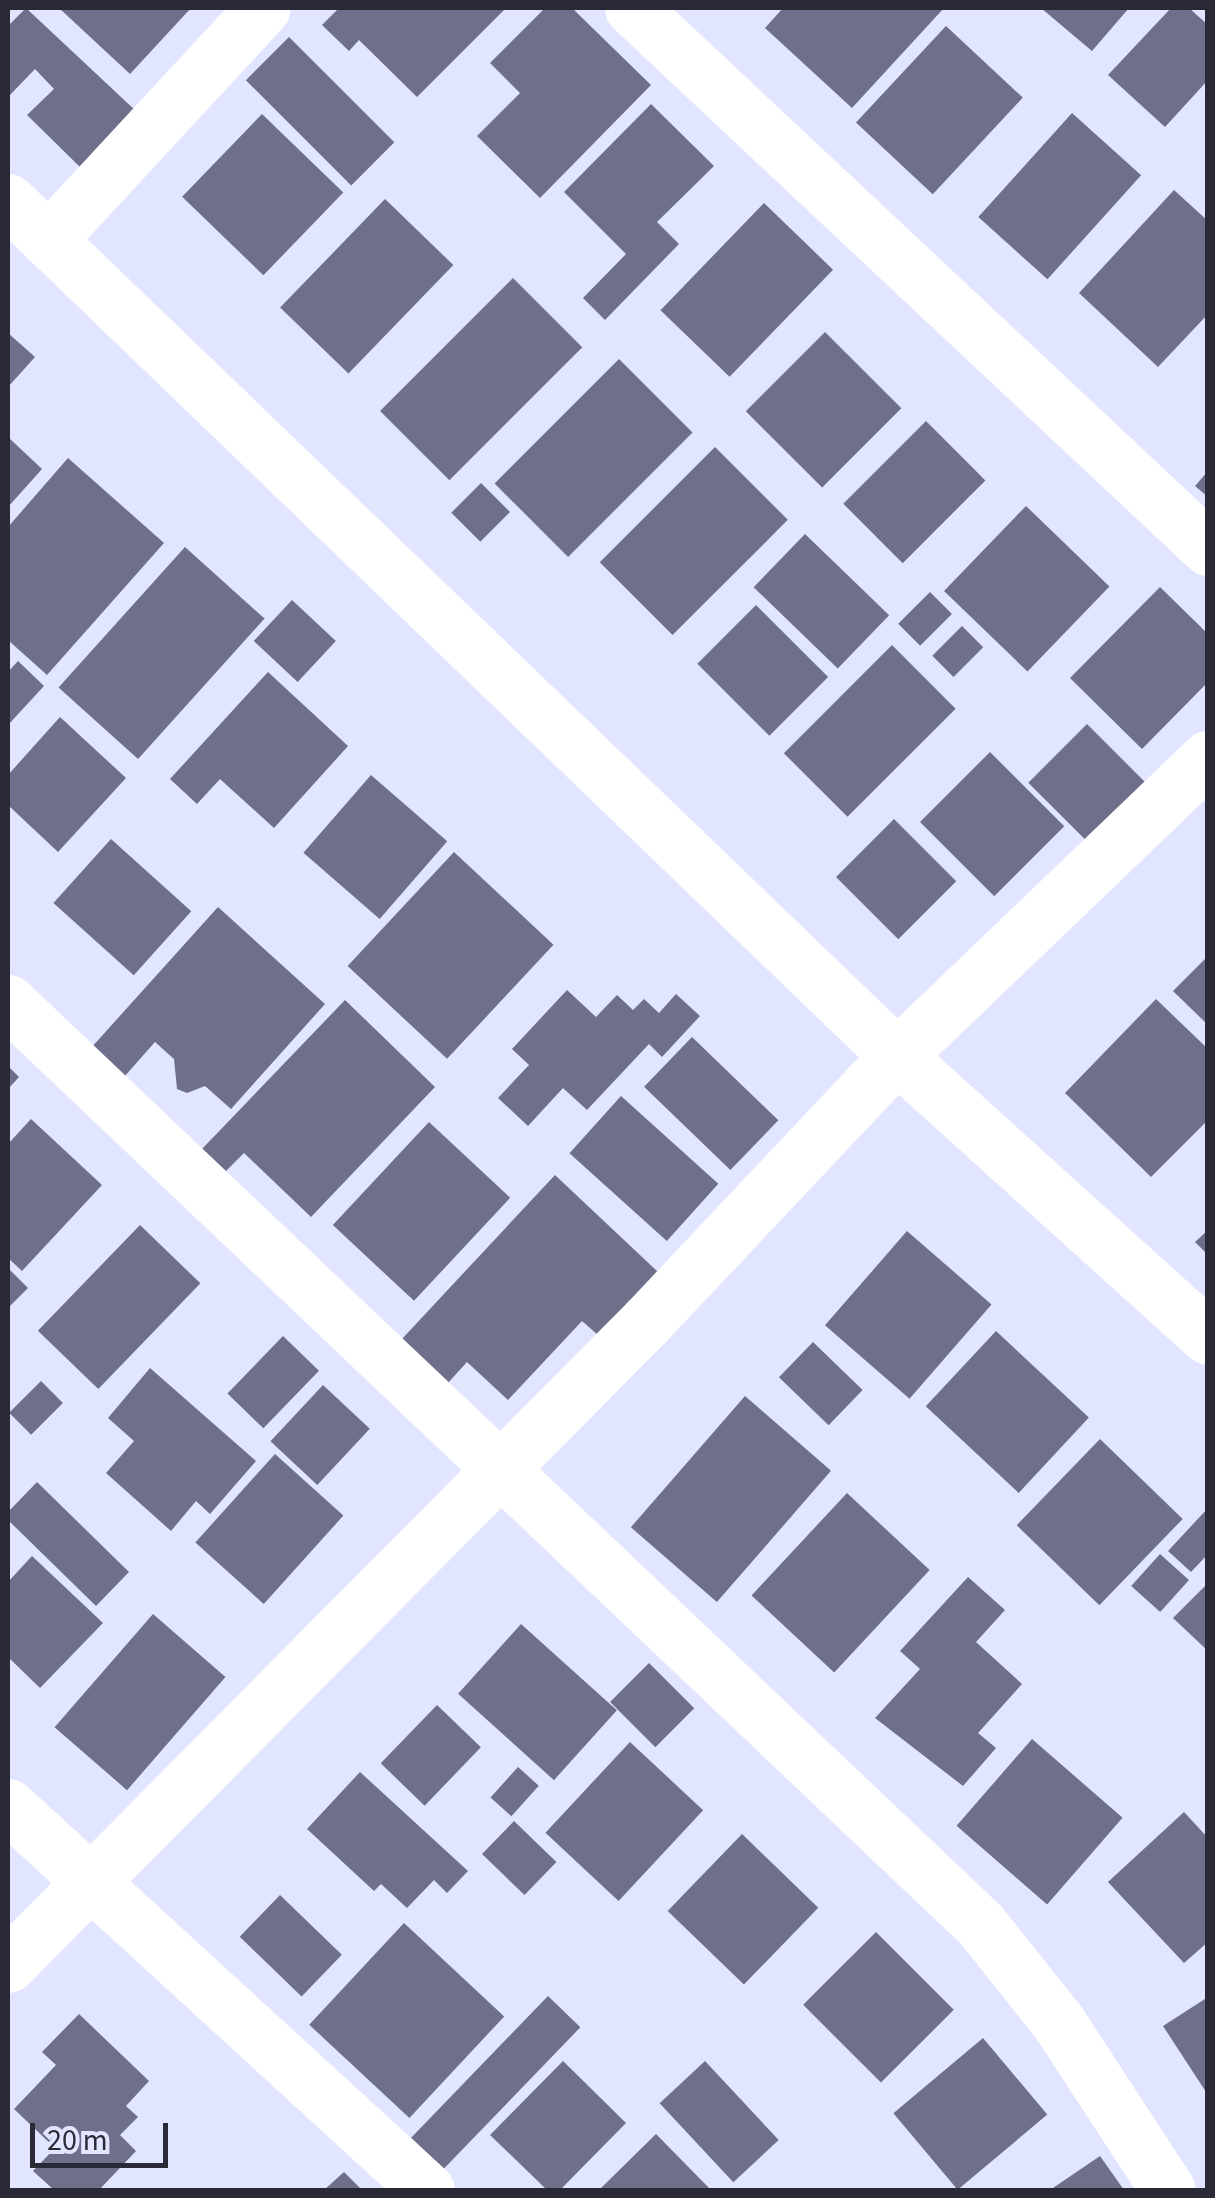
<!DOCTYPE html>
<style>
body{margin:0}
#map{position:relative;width:1215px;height:2198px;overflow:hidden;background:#e2e5ff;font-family:"Source Sans 3",sans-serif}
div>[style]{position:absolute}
.building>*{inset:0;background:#6d6f8b;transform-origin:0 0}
.minor>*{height:55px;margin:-27.5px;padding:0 27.5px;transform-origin:27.5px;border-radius:27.5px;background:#fff}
span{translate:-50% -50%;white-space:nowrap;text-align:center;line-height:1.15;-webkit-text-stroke:10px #e2e5ff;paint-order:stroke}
.frame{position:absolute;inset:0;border:10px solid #292a36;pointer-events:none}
.scale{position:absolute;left:30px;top:2123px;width:138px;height:45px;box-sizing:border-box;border:5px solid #292a36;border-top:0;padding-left:12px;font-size:30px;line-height:35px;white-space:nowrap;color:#292a36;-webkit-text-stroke:8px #e2e5ff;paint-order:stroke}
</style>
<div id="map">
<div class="building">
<div style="clip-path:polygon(26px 8px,137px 112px,81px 168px,27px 115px,54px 89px,35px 69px,8px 97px,8px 26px)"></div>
<div style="clip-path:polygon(59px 8px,191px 8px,130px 74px)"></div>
<div style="clip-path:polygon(339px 8px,506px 8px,417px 97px,359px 40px,349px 51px,322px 25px)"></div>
<div style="clip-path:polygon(545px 8px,572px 8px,651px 85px,540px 198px,477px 136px,520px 93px,490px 63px)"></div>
<div style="clip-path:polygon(783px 8px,944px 8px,852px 108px,765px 28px)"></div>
<div style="clip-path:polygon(1041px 8px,1129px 8px,1092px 51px)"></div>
<div style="clip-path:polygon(1171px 8px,1189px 8px,1208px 25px,1208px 80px,1165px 127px,1108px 75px)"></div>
<div style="left:946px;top:26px;width:105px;height:132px;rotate:43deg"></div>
<div style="left:289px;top:37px;width:149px;height:61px;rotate:45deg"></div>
<div style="clip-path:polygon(651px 104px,714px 166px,657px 222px,679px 244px,605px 320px,583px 298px,626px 254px,564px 192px)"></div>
<div style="left:1072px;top:113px;width:93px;height:140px;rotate:42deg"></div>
<div style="left:262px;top:114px;width:113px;height:115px;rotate:44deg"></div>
<div style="clip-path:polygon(1174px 190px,1208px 221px,1208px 314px,1158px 367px,1079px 293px)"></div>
<div style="left:385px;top:199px;width:95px;height:151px;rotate:44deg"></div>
<div style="left:764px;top:203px;width:96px;height:149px;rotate:44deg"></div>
<div style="left:513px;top:278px;width:98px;height:188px;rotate:45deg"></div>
<div style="left:825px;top:332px;width:108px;height:112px;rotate:45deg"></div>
<div style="clip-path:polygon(8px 333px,35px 357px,8px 387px)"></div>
<div style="left:619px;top:359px;width:104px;height:176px;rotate:45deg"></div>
<div style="left:926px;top:421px;width:84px;height:117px;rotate:45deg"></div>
<div style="clip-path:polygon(8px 437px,42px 469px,8px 507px)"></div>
<div style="left:715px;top:447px;width:103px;height:163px;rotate:45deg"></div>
<div style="clip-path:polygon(68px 458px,164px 543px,47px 675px,8px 640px,8px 527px)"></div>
<div style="clip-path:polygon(1208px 471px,1208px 497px,1195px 486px)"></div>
<div style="left:481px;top:483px;width:41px;height:42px;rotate:45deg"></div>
<div style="left:1026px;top:506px;width:116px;height:118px;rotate:44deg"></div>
<div style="left:805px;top:534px;width:117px;height:74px;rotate:44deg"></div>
<div style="left:185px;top:547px;width:107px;height:189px;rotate:42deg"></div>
<div style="clip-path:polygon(1160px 587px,1208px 634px,1208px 682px,1142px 749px,1070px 678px)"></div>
<div style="left:930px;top:592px;width:31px;height:45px;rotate:45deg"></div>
<div style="left:292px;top:600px;width:60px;height:56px;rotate:43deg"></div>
<div style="left:756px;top:605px;width:102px;height:83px;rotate:45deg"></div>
<div style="left:962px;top:626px;width:30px;height:42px;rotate:45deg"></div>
<div style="left:892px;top:645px;width:90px;height:153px;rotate:45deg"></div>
<div style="clip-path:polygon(18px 661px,44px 686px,8px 725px,8px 672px)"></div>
<div style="clip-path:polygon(268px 672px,348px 746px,274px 828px,220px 779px,197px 804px,170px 779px)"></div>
<div style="clip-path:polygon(60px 717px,126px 778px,58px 852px,8px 805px,8px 775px)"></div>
<div style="left:1087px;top:724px;width:84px;height:83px;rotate:45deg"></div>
<div style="left:990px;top:752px;width:105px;height:99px;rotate:45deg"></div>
<div style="left:371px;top:775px;width:101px;height:103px;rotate:41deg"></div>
<div style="left:894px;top:819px;width:88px;height:82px;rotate:45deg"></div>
<div style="left:111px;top:839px;width:108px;height:86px;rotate:42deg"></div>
<div style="left:454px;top:852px;width:136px;height:156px;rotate:43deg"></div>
<div style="clip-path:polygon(218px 907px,325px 1004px,231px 1109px,205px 1086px,187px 1093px,177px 1089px,174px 1059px,155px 1042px,124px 1077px,91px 1048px)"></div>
<div style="clip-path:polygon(1208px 956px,1208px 1025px,1173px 991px)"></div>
<div style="clip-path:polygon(567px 990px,596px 1017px,617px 995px,633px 1010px,644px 999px,659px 1013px,676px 994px,700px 1016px,662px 1057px,649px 1044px,587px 1110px,563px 1088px,528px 1126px,498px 1098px,529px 1065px,512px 1049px)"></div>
<div style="clip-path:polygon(1156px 999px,1208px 1049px,1208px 1120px,1151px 1177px,1065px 1093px)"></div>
<div style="clip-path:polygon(345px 1000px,435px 1087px,311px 1217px,244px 1153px,225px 1172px,201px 1150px)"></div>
<div style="left:692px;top:1037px;width:120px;height:69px;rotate:44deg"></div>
<div style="clip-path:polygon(8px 1066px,19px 1077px,8px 1089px)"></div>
<div style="left:621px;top:1096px;width:131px;height:77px;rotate:42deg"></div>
<div style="clip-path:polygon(31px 1119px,102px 1185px,22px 1271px,8px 1258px,8px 1144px)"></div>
<div style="left:429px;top:1122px;width:111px;height:141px;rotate:43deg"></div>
<div style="clip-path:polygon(555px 1175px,658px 1272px,598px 1335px,582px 1321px,508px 1400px,467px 1362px,447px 1384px,401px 1340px)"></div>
<div style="left:140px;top:1225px;width:84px;height:147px;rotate:44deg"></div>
<div style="clip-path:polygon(1208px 1230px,1208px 1255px,1195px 1242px)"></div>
<div style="left:907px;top:1231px;width:112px;height:125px;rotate:41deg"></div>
<div style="clip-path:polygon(8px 1268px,28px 1288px,8px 1308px)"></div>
<div style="left:996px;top:1331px;width:127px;height:103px;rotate:43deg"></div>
<div style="left:283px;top:1336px;width:50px;height:80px;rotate:44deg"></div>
<div style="left:813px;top:1342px;width:69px;height:49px;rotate:44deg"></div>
<div style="clip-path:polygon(150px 1368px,256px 1461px,210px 1514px,196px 1501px,171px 1531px,106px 1473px,134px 1441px,108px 1418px)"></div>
<div style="left:41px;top:1381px;width:31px;height:45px;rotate:45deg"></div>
<div style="left:323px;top:1385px;width:64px;height:77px;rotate:43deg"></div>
<div style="left:745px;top:1396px;width:114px;height:174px;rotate:41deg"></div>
<div style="left:1100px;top:1439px;width:115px;height:120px;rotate:44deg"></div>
<div style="left:275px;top:1454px;width:92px;height:119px;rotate:42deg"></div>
<div style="clip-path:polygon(37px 1482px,129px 1572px,96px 1606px,8px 1520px,8px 1512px)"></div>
<div style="left:847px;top:1493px;width:113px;height:140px;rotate:43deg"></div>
<div style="clip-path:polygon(1208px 1508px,1208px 1554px,1191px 1572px,1168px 1551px)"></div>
<div style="left:1160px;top:1554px;width:39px;height:43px;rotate:42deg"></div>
<div style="clip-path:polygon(32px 1556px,103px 1623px,40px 1688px,8px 1657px,8px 1582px)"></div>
<div style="clip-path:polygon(968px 1577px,1005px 1610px,976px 1642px,1022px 1684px,978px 1733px,996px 1748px,963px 1786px,875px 1718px,920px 1669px,900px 1651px)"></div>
<div style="clip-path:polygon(1208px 1583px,1208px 1651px,1173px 1618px)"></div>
<div style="left:153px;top:1614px;width:96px;height:150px;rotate:41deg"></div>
<div style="left:521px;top:1624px;width:129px;height:94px;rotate:42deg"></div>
<div style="left:649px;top:1663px;width:64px;height:55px;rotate:45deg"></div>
<div style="left:437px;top:1705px;width:61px;height:81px;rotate:44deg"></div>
<div style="left:1032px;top:1739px;width:120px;height:115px;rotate:41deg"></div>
<div style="left:630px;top:1742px;width:100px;height:124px;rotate:43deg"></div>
<div style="left:518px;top:1767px;width:28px;height:41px;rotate:42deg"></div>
<div style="clip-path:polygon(360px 1772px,468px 1871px,447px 1893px,434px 1880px,407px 1908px,381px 1884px,374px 1891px,307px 1829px)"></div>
<div style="clip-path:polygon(1184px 1812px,1208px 1838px,1208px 1942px,1184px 1963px,1108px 1882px)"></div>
<div style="left:514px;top:1821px;width:59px;height:46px;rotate:44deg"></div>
<div style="left:742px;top:1834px;width:106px;height:107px;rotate:44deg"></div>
<div style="left:280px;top:1895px;width:86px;height:58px;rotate:44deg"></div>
<div style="left:404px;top:1923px;width:137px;height:139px;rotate:43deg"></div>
<div style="left:876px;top:1932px;width:110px;height:103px;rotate:45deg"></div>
<div style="left:548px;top:1996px;width:45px;height:197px;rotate:44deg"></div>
<div style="clip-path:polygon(1208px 1997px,1208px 2095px,1163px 2026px)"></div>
<div style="clip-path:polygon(79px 2014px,149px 2081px,126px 2106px,138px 2117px,120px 2135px,136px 2151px,99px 2190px,54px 2190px,33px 2171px,55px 2148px,14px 2109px,56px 2065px,42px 2052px)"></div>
<div style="left:983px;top:2038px;width:100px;height:117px;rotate:50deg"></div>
<div style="clip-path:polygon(563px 2061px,626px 2123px,560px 2190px,547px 2190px,490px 2135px)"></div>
<div style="left:705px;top:2061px;width:108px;height:62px;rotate:47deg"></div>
<div style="clip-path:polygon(656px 2134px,711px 2190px,599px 2190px)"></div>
<div style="clip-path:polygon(1100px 2156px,1124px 2190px,1050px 2190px)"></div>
<div style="clip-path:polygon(344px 2172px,362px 2190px,324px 2190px)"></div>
</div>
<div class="minor">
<div style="left:632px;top:8px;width:790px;rotate:43.15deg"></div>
<div style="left:8px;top:201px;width:1233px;rotate:43.88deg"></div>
<div style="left:897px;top:1056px;width:419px;rotate:42.1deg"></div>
<div style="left:48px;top:240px;width:316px;rotate:-47.2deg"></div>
<div style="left:8px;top:1002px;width:1341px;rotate:43.49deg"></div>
<div style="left:981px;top:1925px;width:125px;rotate:51.5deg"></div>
<div style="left:1059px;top:2023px;width:199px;rotate:56.9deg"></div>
<div style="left:8px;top:1806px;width:568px;rotate:42.5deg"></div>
<div style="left:8px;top:1965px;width:907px;rotate:-45.22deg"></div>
<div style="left:647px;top:1321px;width:364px;rotate:-46.7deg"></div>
<div style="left:897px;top:1056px;width:431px;rotate:-43.8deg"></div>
</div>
<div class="frame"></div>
<div class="scale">20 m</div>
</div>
